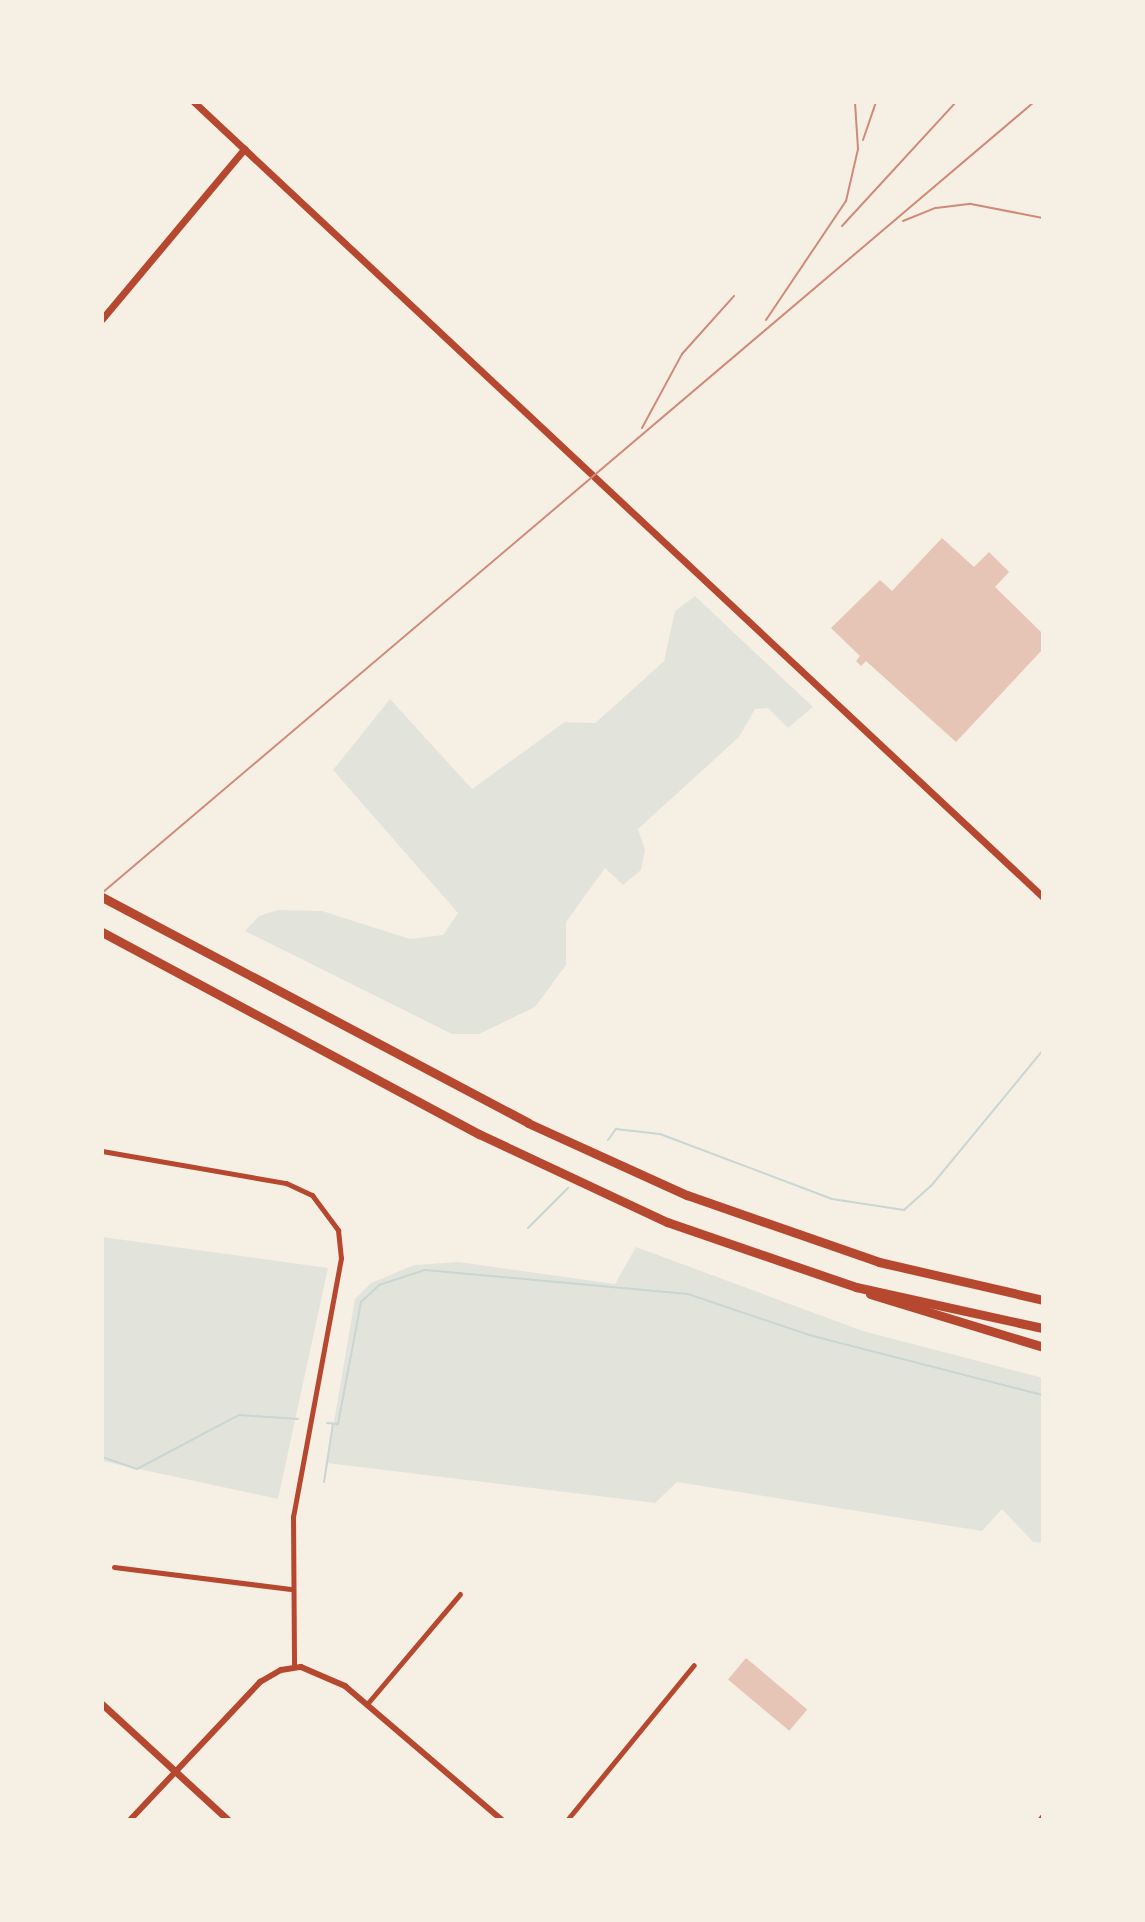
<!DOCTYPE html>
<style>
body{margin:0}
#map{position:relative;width:1145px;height:1922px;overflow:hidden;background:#f6efe4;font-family:Ubuntu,sans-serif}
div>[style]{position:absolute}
.green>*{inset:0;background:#e2e4dc}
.stream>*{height:2px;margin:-1px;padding:0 1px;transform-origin:1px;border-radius:1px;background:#c9d6d2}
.building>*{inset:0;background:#e6c5b7;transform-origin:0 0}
.minor>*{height:5px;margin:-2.5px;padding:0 2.5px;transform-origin:2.5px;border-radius:2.5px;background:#b5482f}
.tertiary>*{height:6px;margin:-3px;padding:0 3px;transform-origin:3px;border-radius:3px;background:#b5482f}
.secondary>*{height:7px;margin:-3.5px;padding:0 3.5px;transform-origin:3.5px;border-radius:3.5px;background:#b5482f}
.motorway>*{height:9px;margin:-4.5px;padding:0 4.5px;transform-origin:4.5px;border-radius:4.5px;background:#b5482f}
.rail>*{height:2px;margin:-1px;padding:0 1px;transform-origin:1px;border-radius:1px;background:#cf8b77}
span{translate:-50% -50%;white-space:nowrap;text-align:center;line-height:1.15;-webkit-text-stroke:7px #f6efe4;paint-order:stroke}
.frame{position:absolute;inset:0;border:104px solid #f6efe4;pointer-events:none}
</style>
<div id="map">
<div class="green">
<div style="clip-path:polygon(695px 596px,813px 707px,788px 728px,768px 708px,755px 709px,739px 737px,638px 829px,645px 850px,641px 870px,623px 885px,605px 868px,566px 922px,566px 965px,535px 1007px,479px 1034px,452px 1034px,245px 931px,259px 916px,278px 910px,322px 911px,410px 939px,443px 935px,458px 913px,333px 770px,390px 699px,472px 789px,565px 722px,595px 723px,610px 710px,664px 661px,675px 611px)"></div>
<div style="clip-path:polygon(102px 1237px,328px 1268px,278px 1499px,102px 1461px)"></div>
<div style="clip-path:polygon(636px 1247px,863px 1331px,1043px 1378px,1043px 1543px,1033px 1542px,1002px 1509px,982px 1531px,677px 1482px,655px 1503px,327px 1463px,355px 1299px,371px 1283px,414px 1265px,459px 1262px,615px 1284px)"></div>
</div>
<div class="stream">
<div style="left:608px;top:1140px;width:14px;rotate:-54deg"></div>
<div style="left:616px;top:1129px;width:44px;rotate:6.5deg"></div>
<div style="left:660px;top:1134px;width:184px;rotate:20.7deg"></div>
<div style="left:832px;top:1199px;width:73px;rotate:8.7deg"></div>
<div style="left:904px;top:1210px;width:36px;rotate:-42deg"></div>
<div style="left:931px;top:1186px;width:176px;rotate:-50.5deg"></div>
<div style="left:528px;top:1228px;width:57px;rotate:-45deg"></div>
<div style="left:327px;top:1423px;width:11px;rotate:5deg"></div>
<div style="left:338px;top:1424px;width:124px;rotate:-79.3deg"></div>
<div style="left:361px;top:1302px;width:25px;rotate:-43deg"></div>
<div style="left:379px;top:1285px;width:48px;rotate:-18.1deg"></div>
<div style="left:425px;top:1270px;width:264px;rotate:5.2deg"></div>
<div style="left:688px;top:1294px;width:128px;rotate:18.7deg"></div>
<div style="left:809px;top:1335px;width:242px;rotate:14.4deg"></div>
<div style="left:102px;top:1457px;width:37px;rotate:19deg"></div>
<div style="left:137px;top:1469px;width:115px;rotate:-27.9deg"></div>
<div style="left:239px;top:1415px;width:59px;rotate:3.9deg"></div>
<div style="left:324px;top:1482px;width:59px;rotate:-81.2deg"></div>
</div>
<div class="building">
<div style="clip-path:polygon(942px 538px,974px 567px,989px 552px,1009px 572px,995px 587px,1043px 634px,1043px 649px,956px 742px,866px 661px,861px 666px,856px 661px,860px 656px,831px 628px,880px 580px,892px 591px)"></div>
<div style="left:746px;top:1658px;width:80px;height:28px;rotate:40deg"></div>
</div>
<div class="minor">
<div style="left:102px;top:1151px;width:187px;rotate:9.9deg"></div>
<div style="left:286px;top:1183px;width:29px;rotate:25deg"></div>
<div style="left:312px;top:1195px;width:44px;rotate:53.4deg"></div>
<div style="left:338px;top:1230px;width:28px;rotate:84deg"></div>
<div style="left:341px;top:1258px;width:262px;rotate:100.5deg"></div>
<div style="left:293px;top:1516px;width:151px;rotate:89.6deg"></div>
<div style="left:114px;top:1567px;width:178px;rotate:7.1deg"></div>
<div style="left:367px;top:1704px;width:144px;rotate:-49.8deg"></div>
<div style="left:567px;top:1820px;width:200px;rotate:-50.7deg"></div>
<div style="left:1039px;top:1820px;width:6px;rotate:-51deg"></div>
</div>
<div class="tertiary">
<div style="left:130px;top:1820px;width:190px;rotate:-46.7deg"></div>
<div style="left:260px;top:1682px;width:24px;rotate:-30deg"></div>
<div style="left:281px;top:1670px;width:20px;rotate:-9deg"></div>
<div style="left:301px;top:1667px;width:48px;rotate:23.4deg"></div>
<div style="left:345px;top:1686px;width:206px;rotate:40.5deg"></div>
</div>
<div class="secondary">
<div style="left:194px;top:102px;width:1163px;rotate:43.12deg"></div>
<div style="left:102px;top:319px;width:222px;rotate:-50.1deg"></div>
<div style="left:102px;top:1704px;width:171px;rotate:42.6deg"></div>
</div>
<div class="motorway">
<div style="left:102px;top:897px;width:482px;rotate:27.9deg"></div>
<div style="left:528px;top:1123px;width:175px;rotate:24.4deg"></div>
<div style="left:687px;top:1195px;width:203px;rotate:19.2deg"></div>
<div style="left:879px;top:1262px;width:168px;rotate:13deg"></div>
<div style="left:102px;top:932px;width:428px;rotate:28.2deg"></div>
<div style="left:479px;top:1134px;width:208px;rotate:25.1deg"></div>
<div style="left:667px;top:1222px;width:200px;rotate:19deg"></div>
<div style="left:856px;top:1287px;width:191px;rotate:12.4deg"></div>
<div style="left:870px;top:1294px;width:181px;rotate:17deg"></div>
</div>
<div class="rail">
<div style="left:863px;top:140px;width:40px;rotate:-71.1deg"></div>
<div style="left:903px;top:221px;width:35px;rotate:-22deg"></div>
<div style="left:936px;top:208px;width:35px;rotate:-7deg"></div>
<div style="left:971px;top:204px;width:73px;rotate:11deg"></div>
<div style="left:842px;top:226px;width:168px;rotate:-47.4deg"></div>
<div style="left:766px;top:320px;width:143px;rotate:-56.1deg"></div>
<div style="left:846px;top:201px;width:53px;rotate:-77deg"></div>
<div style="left:858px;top:149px;width:47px;rotate:-93.7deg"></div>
<div style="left:642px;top:428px;width:84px;rotate:-61.6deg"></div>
<div style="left:682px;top:354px;width:78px;rotate:-48.1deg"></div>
<div style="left:102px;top:893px;width:1222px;rotate:-40.32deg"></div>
</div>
<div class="frame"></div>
</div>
